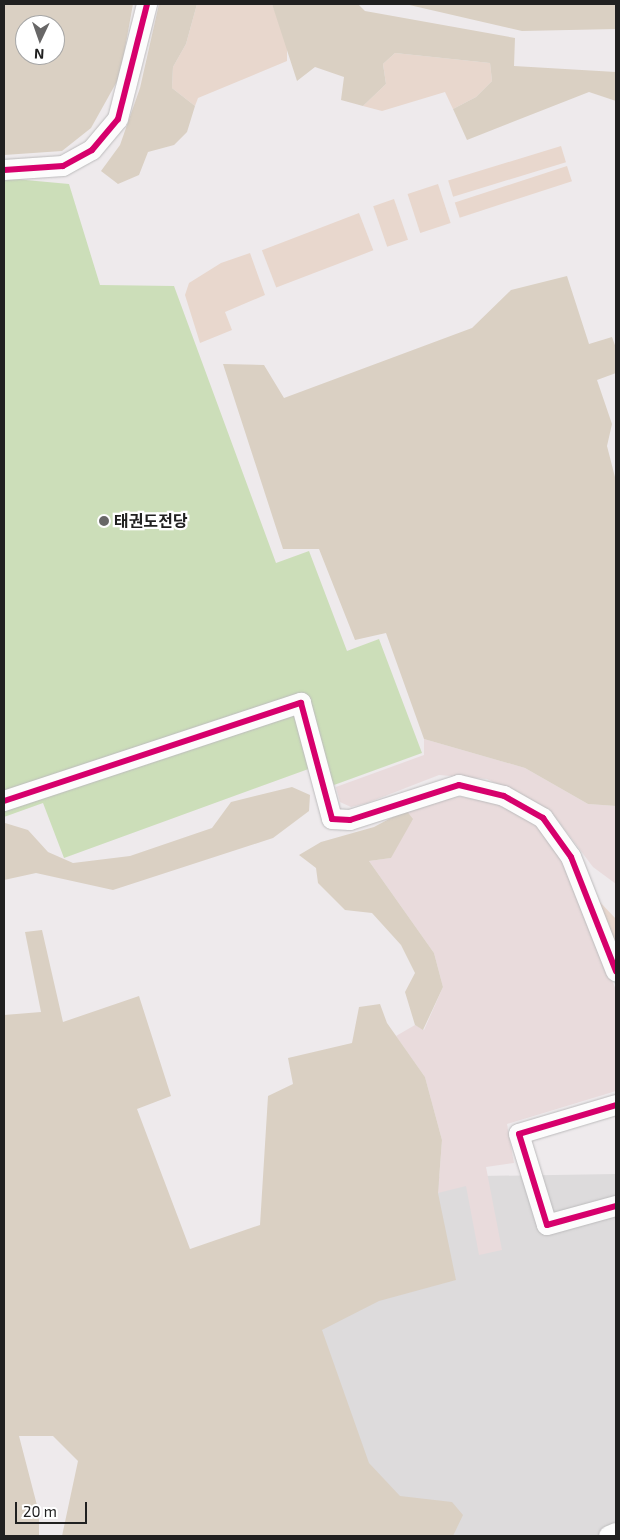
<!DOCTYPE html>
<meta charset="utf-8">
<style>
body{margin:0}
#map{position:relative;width:620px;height:1540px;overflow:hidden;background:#eeeaec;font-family:"Exo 2","Noto Sans KR",sans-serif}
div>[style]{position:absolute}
.residential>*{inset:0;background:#dddbdc}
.farmland>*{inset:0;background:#e9dbdc}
.grass>*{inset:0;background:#e8d7cd;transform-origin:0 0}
.forest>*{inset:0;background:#dad0c3}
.pitch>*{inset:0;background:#ccdeb9}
.roads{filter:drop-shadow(0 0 1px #bcbbbc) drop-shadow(0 0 1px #bcbbbc)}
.street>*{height:20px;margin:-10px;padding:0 10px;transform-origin:10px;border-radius:10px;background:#fcfcfc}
.cycleway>*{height:6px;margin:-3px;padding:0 3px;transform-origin:3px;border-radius:3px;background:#d6006c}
.dots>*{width:14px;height:14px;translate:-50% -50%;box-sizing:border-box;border:2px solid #fff;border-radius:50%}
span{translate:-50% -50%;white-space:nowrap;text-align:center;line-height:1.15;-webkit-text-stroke:4.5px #fff;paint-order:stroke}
.poi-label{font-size:16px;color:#202020;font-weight:700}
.left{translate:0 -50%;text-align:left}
.frame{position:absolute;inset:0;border:5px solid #202020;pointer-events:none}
.north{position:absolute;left:15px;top:15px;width:50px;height:50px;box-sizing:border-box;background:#fff;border:1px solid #a6a6a6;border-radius:50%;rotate:183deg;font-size:14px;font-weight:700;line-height:20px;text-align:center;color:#202020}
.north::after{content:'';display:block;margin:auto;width:18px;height:22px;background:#686767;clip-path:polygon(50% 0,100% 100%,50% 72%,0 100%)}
.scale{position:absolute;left:15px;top:1502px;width:72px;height:22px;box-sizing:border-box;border:2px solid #202020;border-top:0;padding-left:6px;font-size:15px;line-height:18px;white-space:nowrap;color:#202020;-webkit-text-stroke:4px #fff;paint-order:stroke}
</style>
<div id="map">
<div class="residential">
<div style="clip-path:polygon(616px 1174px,616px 1536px,354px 1536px,269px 1282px,418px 1177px)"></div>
</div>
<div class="farmland">
<div style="clip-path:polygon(424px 739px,525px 768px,588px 804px,616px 806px,616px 884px,593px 867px,550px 810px,487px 779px,439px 775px,367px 803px,351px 807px,340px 802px,336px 787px,424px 755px)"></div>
<div style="clip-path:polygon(462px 797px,495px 803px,535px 824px,556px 846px,616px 990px,616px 1091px,507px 1124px,514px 1163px,486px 1167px,502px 1250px,479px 1255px,466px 1186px,438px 1193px,442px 1140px,425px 1077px,396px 1036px,415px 1025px,424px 1030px,443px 987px,434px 953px,369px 861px,391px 858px,406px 810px,437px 798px)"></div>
</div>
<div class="grass">
<div style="clip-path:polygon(197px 4px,272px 4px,287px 42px,287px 61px,198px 98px,195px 106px,172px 88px,173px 67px,186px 44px)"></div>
<div style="clip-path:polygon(395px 53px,490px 63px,492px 81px,476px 97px,453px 109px,445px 92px,382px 111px,363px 106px,386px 84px,383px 64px)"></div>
<div style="left:561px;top:146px;width:17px;height:118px;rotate:73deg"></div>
<div style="left:567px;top:166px;width:16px;height:118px;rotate:72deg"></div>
<div style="left:438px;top:184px;width:41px;height:32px;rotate:72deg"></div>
<div style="left:394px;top:199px;width:43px;height:22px;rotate:71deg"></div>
<div style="left:359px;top:213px;width:40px;height:104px;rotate:69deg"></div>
<div style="clip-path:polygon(250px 253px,265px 295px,225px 312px,232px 330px,200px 343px,185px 295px,189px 283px,221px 263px)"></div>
<div style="clip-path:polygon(596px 898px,616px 919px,616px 945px)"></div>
</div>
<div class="forest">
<div style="clip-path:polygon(evenodd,4px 4px,133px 4px,120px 76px,91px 128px,62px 151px,4px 155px,4px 4px,25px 25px,55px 25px,55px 55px,25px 55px,25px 25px)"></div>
<div style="clip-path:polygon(159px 4px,197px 4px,186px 44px,173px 67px,172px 88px,195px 106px,187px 132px,174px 145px,148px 152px,139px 175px,118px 184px,101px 171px,120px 145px,140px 88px)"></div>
<div style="clip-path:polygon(272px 4px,358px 4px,365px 11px,515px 38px,514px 66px,616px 72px,616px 101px,589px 92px,467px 140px,453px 109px,476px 97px,492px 81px,490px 63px,395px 53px,383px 64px,386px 84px,363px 106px,341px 100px,344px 77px,315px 67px,297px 81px)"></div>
<div style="clip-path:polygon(405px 4px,616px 4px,616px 29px,522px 31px)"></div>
<div style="clip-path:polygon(567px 276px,589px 344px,612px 337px,616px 348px,616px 373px,597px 380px,612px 424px,607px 446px,616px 481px,616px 806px,588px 804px,525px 768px,424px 739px,386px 633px,355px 640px,319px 549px,283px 549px,223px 364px,264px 365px,284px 398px,472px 328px,511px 290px)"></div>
<div style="clip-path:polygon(292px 787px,310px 795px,309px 811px,273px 838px,113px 890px,36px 873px,4px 880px,5px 823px,28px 830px,48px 852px,73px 863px,130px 856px,212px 828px,231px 802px)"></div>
<div style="clip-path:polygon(406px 810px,413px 819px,391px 858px,369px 861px,434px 953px,443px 987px,423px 1030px,415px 1025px,405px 992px,415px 973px,401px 945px,372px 913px,345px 910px,318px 883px,316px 868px,299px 855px,321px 842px,374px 827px)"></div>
<div style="clip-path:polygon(42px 930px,63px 1022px,139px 996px,171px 1096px,137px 1109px,190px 1249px,260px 1225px,268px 1096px,293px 1084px,288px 1058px,352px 1043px,359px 1007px,380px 1004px,387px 1023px,425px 1077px,442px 1140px,438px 1193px,456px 1280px,379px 1301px,322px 1330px,369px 1463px,400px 1496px,452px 1502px,463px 1515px,453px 1536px,62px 1536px,78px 1461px,53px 1436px,19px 1436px,39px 1513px,39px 1536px,4px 1536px,4px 1015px,41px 1012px,25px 932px)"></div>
</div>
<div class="pitch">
<div style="clip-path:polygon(4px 178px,69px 184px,100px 285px,174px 286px,276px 563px,309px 551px,347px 651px,379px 639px,422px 753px,334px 785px,325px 763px,64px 858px,43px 803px,4px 817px)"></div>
</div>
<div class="roads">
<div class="street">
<div style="left:4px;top:170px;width:59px;rotate:-3.9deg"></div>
<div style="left:63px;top:166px;width:33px;rotate:-29deg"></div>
<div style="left:92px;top:150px;width:40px;rotate:-50deg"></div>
<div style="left:118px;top:119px;width:119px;rotate:-75.8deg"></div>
<div style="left:4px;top:801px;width:313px;rotate:-18.3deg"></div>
<div style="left:301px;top:703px;width:120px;rotate:75deg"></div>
<div style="left:332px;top:819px;width:18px;rotate:3deg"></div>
<div style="left:350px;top:820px;width:114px;rotate:-17.8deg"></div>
<div style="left:459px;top:785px;width:46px;rotate:13.7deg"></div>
<div style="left:504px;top:796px;width:45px;rotate:29.4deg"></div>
<div style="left:543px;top:818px;width:48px;rotate:54.3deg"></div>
<div style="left:571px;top:857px;width:123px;rotate:68.5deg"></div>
<div style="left:616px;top:1105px;width:101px;rotate:163.4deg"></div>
<div style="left:519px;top:1134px;width:95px;rotate:72.9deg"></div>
<div style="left:547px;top:1225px;width:72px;rotate:-15.4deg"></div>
<div style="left:609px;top:1536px;width:8px;rotate:-23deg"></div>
</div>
</div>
<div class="cycleway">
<div style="left:4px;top:170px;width:59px;rotate:-3.9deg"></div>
<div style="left:63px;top:166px;width:33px;rotate:-29deg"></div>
<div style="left:92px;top:150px;width:40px;rotate:-50deg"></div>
<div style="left:118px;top:119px;width:119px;rotate:-75.8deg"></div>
<div style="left:4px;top:801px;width:313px;rotate:-18.3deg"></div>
<div style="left:301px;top:703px;width:120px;rotate:75deg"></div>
<div style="left:332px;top:819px;width:18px;rotate:3deg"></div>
<div style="left:350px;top:820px;width:114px;rotate:-17.8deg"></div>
<div style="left:459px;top:785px;width:46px;rotate:13.7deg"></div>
<div style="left:504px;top:796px;width:45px;rotate:29.4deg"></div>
<div style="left:543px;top:818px;width:48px;rotate:54.3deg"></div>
<div style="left:571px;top:857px;width:123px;rotate:68.5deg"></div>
<div style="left:616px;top:1105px;width:101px;rotate:163.4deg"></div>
<div style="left:519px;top:1134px;width:95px;rotate:72.9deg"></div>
<div style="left:547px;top:1225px;width:72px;rotate:-15.4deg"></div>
</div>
<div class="dots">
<div style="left:104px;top:521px;background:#686767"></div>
</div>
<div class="poi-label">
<span class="left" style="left:114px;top:521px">태권도전당</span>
</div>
<div class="frame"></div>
<div class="north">N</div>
<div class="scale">20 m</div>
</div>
